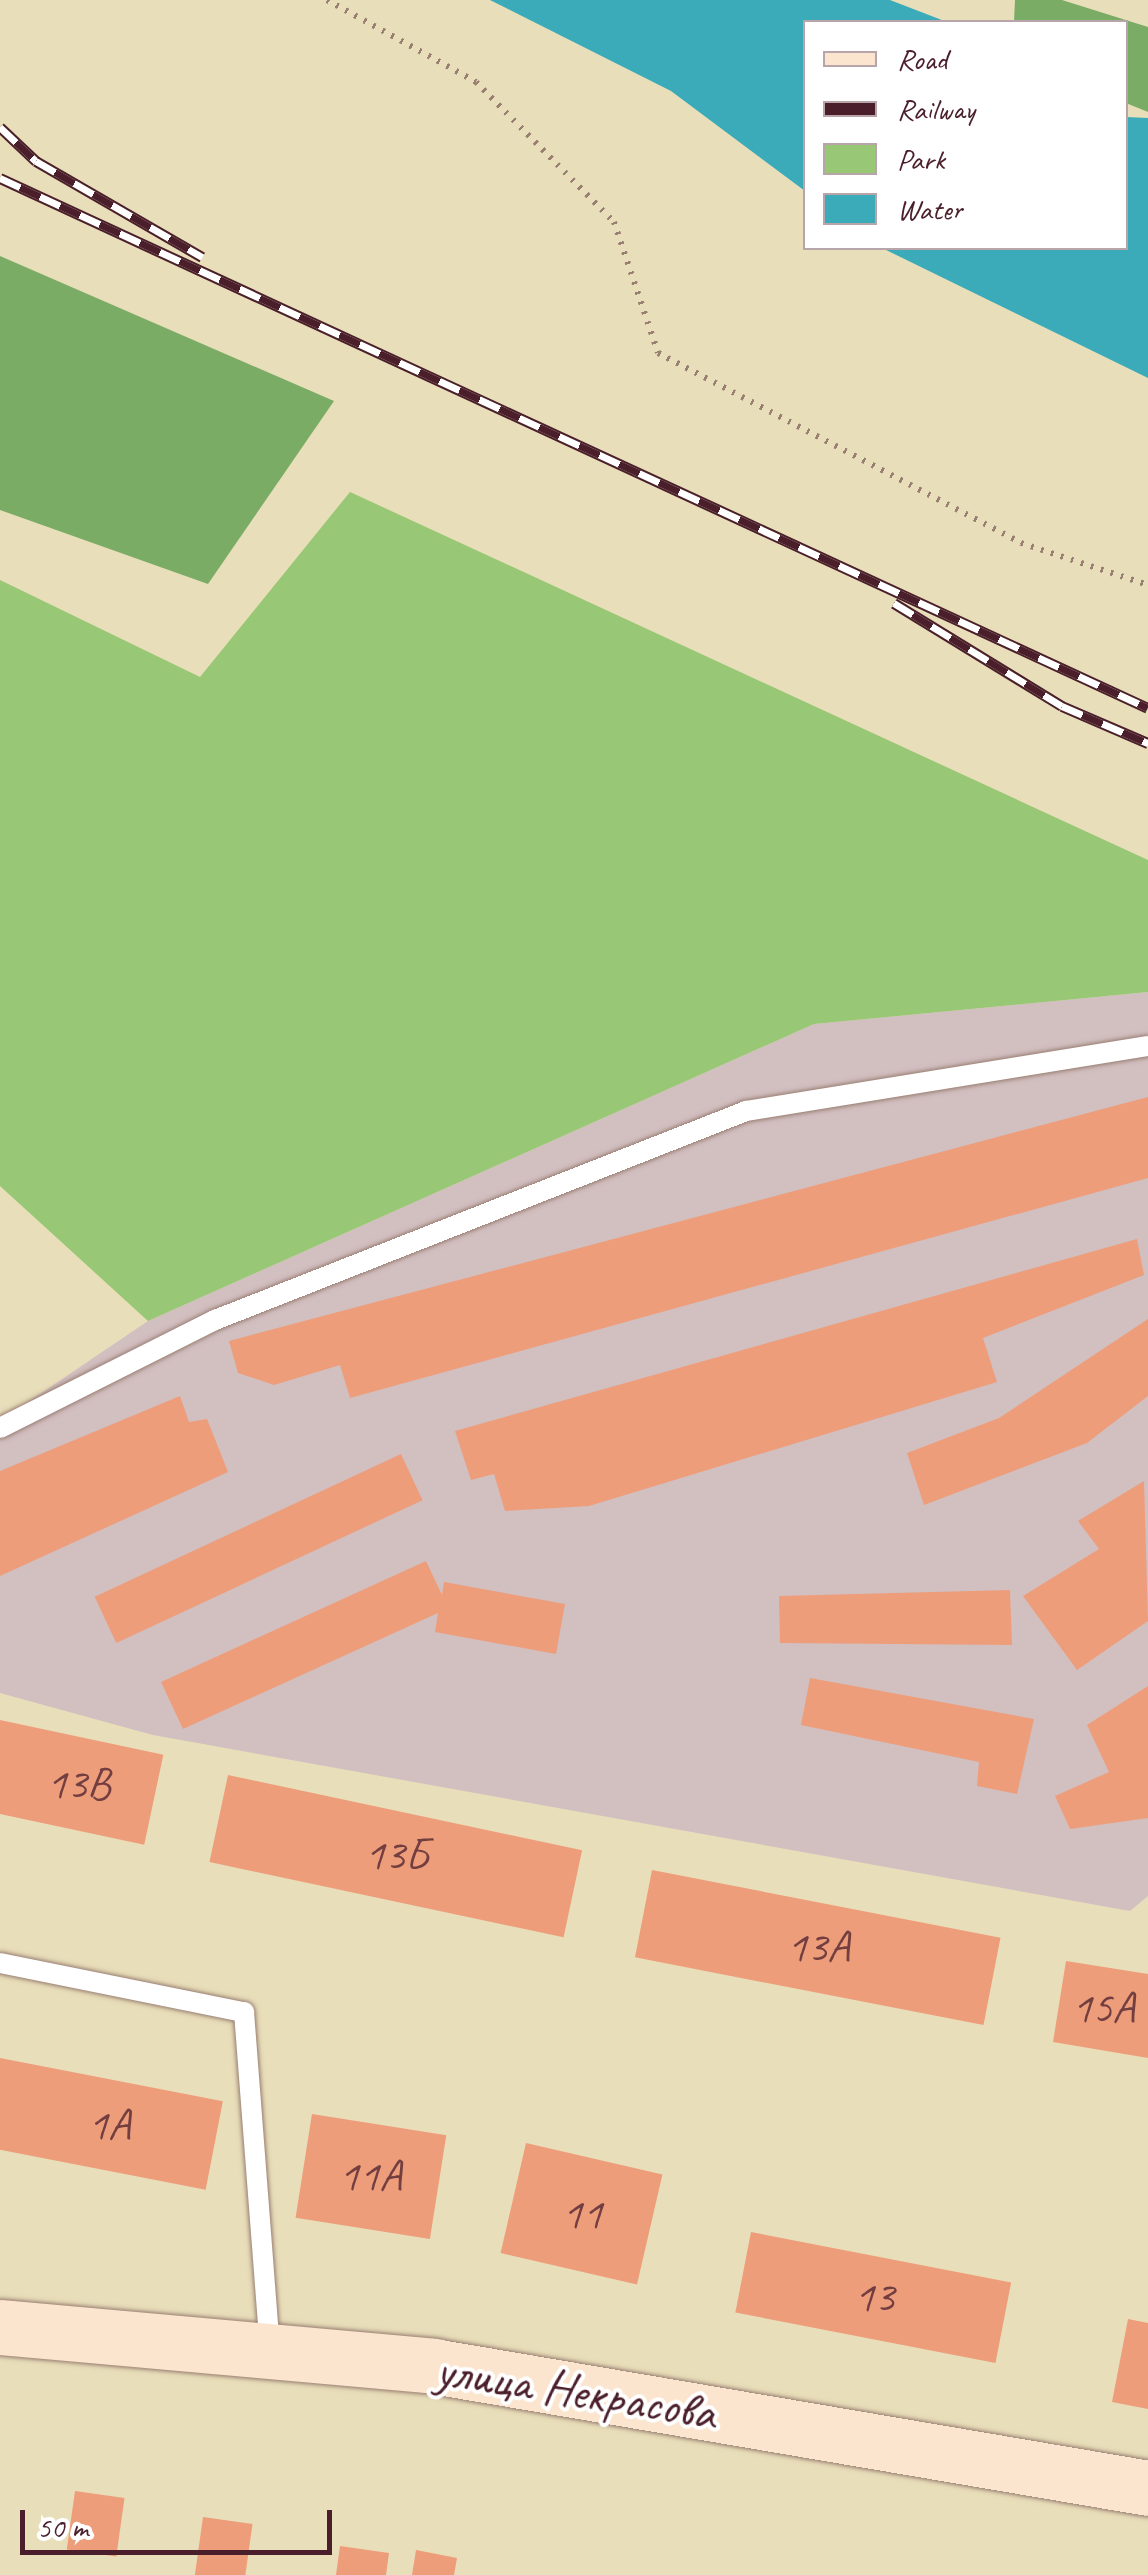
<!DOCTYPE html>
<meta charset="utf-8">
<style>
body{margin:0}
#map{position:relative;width:1148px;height:2575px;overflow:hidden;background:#e8deb9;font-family:Caveat,sans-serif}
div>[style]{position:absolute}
.industrial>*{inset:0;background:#d2bfc0}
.green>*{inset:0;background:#98c775}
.forest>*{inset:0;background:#7aac66}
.water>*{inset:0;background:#3babb9}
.building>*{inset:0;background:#ee9d7b;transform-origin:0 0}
.path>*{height:6px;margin-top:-3px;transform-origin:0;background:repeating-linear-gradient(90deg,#997e72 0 2.5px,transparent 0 10.5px)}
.roads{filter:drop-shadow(0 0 2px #997e72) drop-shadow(0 0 2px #997e72)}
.lane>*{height:20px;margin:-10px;padding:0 10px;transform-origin:10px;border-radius:10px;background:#fff}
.secondary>*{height:55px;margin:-27.5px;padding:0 27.5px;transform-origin:27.5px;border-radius:27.5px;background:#fbe5cf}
.rail>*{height:11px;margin-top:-5.5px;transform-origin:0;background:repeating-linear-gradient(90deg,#fff 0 22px,#4a1f2b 0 44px);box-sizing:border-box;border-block:2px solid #4a1f2b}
span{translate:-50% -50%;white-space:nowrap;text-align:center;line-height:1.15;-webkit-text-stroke:8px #fff;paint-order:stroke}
.number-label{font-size:45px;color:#733e3f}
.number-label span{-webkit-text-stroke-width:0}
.street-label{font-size:50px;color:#4a1f2b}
.legend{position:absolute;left:803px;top:20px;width:325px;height:230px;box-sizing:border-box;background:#fff;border:2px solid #b7a5aa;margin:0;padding:12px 18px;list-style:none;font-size:30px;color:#4a1f2b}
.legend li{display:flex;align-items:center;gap:20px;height:50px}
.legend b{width:50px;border:2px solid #b7a5aa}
.scale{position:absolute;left:20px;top:2510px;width:312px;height:45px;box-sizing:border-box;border:5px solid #4a1f2b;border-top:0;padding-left:12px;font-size:30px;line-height:35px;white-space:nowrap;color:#4a1f2b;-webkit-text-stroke:8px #fff;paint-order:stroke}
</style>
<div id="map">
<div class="industrial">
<div style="clip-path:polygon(1148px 992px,1148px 1896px,1130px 1911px,153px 1735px,0 1693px,0 1421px,148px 1321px,814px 1024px)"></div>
</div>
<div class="green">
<div style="clip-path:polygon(350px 492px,1148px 860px,1148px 992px,814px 1024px,148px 1321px,0 1186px,0 580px,200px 677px)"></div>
</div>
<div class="forest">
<div style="clip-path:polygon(1015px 0,1062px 0,1148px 27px,1148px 112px,1126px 103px,1126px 22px,1014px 22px)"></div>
<div style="clip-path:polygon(0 256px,334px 401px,208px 584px,0 510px)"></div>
</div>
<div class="water">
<div style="clip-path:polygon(490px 0,890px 0,947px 22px,806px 22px,805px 191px,671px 91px)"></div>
<div style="clip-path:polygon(1126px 117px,1148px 118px,1148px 378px,882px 248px,1126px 248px)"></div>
</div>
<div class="building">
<div style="clip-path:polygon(1148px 1097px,1148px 1178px,350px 1398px,340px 1365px,274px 1385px,238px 1373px,229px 1341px)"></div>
<div style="clip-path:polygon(1137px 1239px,1144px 1275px,983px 1338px,997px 1382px,589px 1506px,505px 1511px,494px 1474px,471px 1480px,455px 1431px)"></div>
<div style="clip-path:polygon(1148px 1319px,1148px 1396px,1087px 1443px,924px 1505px,907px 1453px,999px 1418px)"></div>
<div style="clip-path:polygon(180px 1396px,189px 1422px,207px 1419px,228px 1472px,0 1576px,0 1471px)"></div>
<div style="left:401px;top:1454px;width:51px;height:338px;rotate:65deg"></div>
<div style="clip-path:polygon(1144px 1481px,1148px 1621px,1077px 1670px,1023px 1596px,1099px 1549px,1078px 1521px)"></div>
<div style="clip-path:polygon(426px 1561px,442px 1595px,444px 1582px,565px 1604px,556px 1654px,435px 1632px,438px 1613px,183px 1729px,161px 1682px)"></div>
<div style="clip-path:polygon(1010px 1590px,1012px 1645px,780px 1643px,779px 1596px)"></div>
<div style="clip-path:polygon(810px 1678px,1034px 1719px,1017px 1794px,977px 1786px,979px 1762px,801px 1725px)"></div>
<div style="clip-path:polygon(1148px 1686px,1148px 1818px,1070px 1829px,1055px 1796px,1109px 1772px,1087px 1725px)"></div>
<div style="left:0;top:1720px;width:167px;height:92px;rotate:12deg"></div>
<div style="left:228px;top:1775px;width:362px;height:89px;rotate:12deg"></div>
<div style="left:652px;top:1870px;width:355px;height:89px;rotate:11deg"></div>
<div style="clip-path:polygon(1066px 1961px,1148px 1974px,1148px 2058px,1053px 2042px)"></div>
<div style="left:0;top:2058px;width:227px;height:90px;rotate:11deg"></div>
<div style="left:312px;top:2114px;width:136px;height:105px;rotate:9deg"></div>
<div style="left:526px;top:2143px;width:140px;height:113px;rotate:13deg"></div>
<div style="left:751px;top:2232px;width:265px;height:82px;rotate:11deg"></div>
<div style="clip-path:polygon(1128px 2319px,1148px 2323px,1148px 2409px,1112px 2402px)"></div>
<div style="left:75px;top:2491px;width:50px;height:59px;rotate:8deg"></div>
<div style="left:203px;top:2517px;width:50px;height:59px;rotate:8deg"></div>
<div style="clip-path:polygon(340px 2546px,389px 2553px,386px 2575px,336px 2575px)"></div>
<div style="clip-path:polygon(416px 2550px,457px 2558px,454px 2575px,412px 2575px)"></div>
</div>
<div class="path">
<div style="left:327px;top:0;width:170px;rotate:28.8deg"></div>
<div style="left:476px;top:82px;width:197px;rotate:45.4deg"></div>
<div style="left:614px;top:222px;width:138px;rotate:71.4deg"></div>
<div style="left:658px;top:353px;width:410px;rotate:27.6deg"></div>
<div style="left:1021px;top:543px;width:134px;rotate:18.3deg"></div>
</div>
<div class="roads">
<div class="lane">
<div style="left:0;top:1428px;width:241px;rotate:-26.7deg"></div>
<div style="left:215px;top:1320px;width:571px;rotate:-21.48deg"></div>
<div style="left:746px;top:1111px;width:407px;rotate:-9.2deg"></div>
<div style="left:0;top:1963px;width:249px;rotate:11.4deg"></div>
<div style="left:244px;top:2012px;width:339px;rotate:85.6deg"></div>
</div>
<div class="secondary">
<div style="left:0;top:2327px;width:435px;rotate:5.1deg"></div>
<div style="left:433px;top:2366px;width:725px;rotate:9.68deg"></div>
</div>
</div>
<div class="rail">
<div style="left:0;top:127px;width:50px;rotate:43.4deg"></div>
<div style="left:36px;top:161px;width:192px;rotate:30deg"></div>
<div style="left:0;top:178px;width:1264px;rotate:24.78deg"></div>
<div style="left:894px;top:603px;width:197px;rotate:31.5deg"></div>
<div style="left:1062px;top:706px;width:94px;rotate:23.3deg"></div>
</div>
<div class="number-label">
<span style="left:78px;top:1784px">13В</span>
<span style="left:396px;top:1855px">13Б</span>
<span style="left:818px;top:1947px">13А</span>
<span style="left:1103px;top:2008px">15А</span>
<span style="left:109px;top:2125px">1А</span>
<span style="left:370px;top:2176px">11А</span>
<span style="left:582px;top:2214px">11</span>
<span style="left:874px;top:2297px">13</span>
</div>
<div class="street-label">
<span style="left:576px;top:2391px;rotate:9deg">улица Некрасова</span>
</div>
<ul class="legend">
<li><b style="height:12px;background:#fbe5cf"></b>Road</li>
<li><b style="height:12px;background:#4a1f2b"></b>Railway</li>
<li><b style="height:28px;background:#98c775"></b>Park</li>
<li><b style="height:28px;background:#3babb9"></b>Water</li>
</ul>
<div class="scale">50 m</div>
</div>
